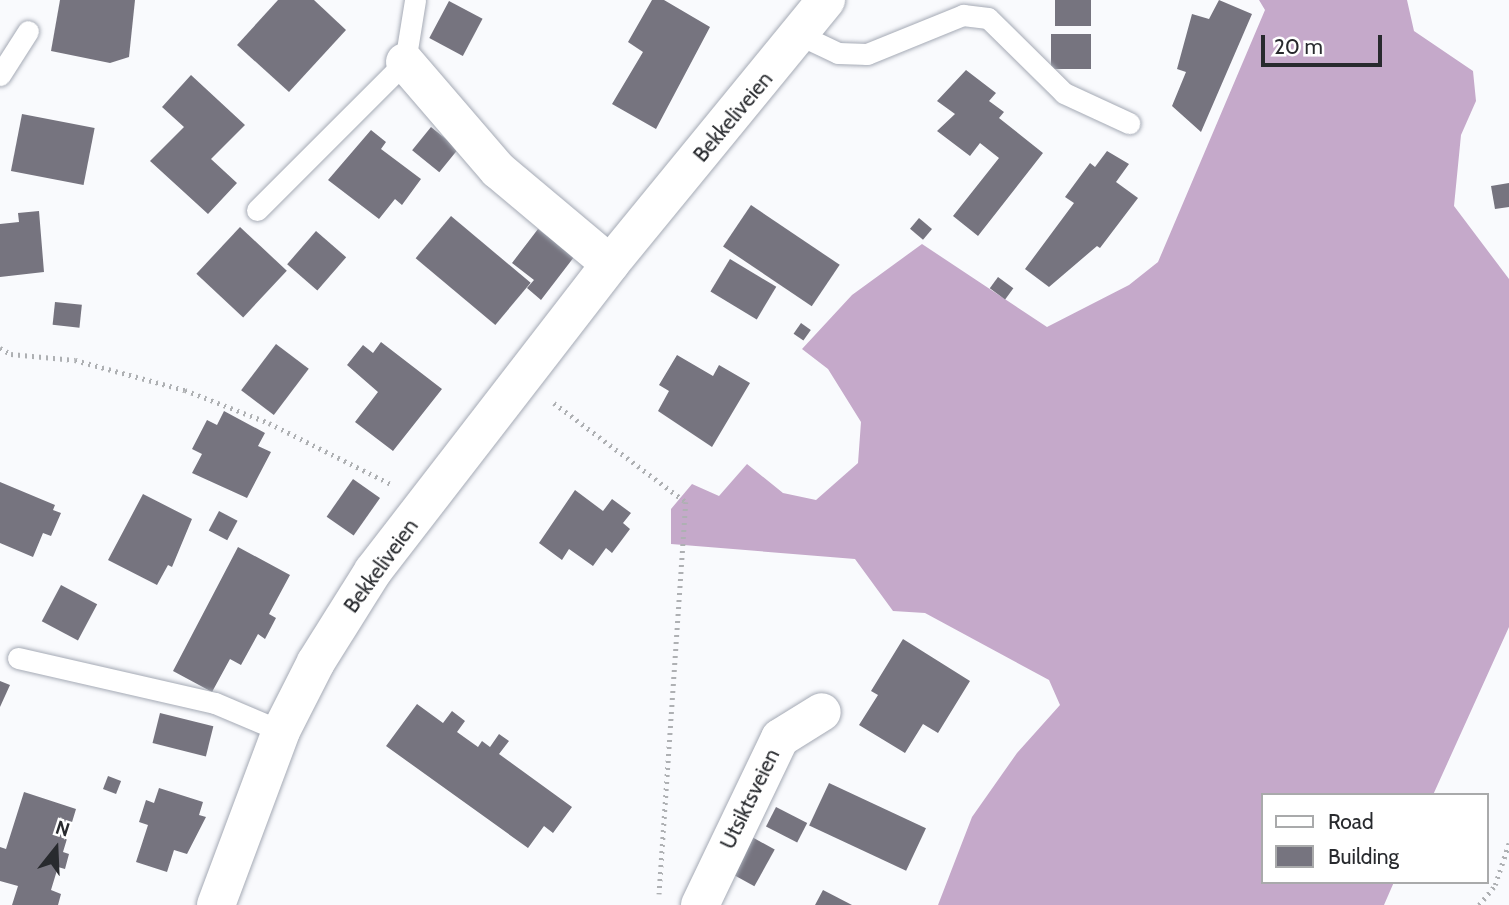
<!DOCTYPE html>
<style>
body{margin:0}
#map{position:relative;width:1509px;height:905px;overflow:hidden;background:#f9fafd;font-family:Cabin,sans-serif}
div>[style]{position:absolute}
.forest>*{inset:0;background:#c5a9ca}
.building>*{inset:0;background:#76747f;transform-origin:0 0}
.path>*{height:4.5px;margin-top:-2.25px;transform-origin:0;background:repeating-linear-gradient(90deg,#aeb0b3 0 2px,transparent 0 7px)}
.roads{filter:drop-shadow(0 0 2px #a5aab5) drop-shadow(0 0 2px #a5aab5)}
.service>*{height:21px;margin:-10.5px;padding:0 10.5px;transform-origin:10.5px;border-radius:10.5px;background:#fff}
.minor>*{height:38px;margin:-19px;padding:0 19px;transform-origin:19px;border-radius:19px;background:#fff}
span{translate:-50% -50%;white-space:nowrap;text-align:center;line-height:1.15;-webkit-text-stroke:6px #fff;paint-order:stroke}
.street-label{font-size:21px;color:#282a2e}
.legend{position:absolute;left:1261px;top:793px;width:228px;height:91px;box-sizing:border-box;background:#fff;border:2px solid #a9aaab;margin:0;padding:9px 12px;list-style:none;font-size:21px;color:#282a2e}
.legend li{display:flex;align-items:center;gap:14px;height:35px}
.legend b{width:35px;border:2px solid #a9aaab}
.north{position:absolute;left:21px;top:814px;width:70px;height:70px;-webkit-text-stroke:5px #fff;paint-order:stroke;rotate:18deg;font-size:19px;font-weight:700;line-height:28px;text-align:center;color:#282a2e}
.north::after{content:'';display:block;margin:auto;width:24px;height:32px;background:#282a2e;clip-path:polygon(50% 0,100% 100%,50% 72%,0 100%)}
.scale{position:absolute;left:1261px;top:35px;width:121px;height:32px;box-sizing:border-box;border:4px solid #282a2e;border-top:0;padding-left:9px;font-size:21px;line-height:24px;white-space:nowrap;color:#282a2e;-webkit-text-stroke:5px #fff;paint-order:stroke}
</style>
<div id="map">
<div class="forest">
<div style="clip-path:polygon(1259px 0,1407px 0,1414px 31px,1473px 71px,1476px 101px,1461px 135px,1454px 206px,1509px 279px,1509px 627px,1433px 795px,1262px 795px,1262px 882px,1394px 882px,1384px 905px,938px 905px,972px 817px,1017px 753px,1060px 705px,1049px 680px,925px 613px,893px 611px,855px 559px,671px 544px,671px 509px,692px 484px,719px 496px,747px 464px,783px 493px,816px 500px,858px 463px,861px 422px,828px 369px,802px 349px,852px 295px,922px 244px,1047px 327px,1129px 285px,1158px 262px,1265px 10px)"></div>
</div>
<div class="building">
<div style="clip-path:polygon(60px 0,135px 0,129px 57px,110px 63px,51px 51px)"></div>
<div style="clip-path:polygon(278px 0,314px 0,346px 30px,289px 92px,237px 45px)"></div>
<div style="clip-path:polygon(652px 0,664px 0,710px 27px,656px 129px,612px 104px,643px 52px,628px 42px)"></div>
<div style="left:1055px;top:0;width:36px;height:26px"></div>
<div style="clip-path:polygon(1219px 0,1252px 14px,1201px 132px,1172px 106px,1186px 72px,1177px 69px,1192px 14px,1209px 19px)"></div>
<div style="left:449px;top:1px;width:38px;height:42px;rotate:28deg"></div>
<div style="left:1051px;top:34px;width:40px;height:35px"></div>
<div style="clip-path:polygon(966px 70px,996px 93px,989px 101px,1004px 112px,999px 118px,1043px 153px,978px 236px,953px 216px,999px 158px,980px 143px,970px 156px,937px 131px,955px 114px,937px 101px)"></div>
<div style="clip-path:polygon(191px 75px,245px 125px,211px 159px,237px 183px,208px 214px,150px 161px,184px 127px,162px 107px)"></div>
<div style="left:22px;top:114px;width:74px;height:58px;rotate:11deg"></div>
<div style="left:431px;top:127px;width:35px;height:30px;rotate:39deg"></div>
<div style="clip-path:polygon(371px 130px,386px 142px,381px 149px,421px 179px,402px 205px,395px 199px,379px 219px,328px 180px)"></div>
<div style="clip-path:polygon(1107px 151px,1129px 164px,1116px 182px,1138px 198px,1100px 248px,1097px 246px,1049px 287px,1025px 269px,1074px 203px,1065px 197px,1090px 163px,1095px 167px)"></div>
<div style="clip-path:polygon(1509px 183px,1509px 207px,1495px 209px,1491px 186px)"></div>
<div style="left:751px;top:205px;width:107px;height:50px;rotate:34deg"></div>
<div style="clip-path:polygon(39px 211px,44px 272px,0 277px,0 224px,19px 222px,18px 213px)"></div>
<div style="left:451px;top:216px;width:104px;height:55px;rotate:40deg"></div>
<div style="left:919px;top:218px;width:17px;height:14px;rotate:40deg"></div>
<div style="left:240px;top:227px;width:64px;height:64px;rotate:43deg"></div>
<div style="clip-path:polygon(538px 229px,574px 257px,541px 300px,527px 288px,534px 280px,512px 263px)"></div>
<div style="left:316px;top:231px;width:40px;height:44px;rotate:41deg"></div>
<div style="left:730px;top:259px;width:54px;height:38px;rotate:31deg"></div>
<div style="left:998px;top:277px;width:19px;height:14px;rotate:36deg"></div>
<div style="left:55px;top:302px;width:27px;height:23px;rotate:6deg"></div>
<div style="left:801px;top:323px;width:12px;height:13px;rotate:35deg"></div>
<div style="clip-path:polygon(381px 342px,442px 389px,393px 451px,355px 422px,378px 392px,347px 365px,363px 345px,373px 353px)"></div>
<div style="left:276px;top:344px;width:41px;height:58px;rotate:37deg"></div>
<div style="clip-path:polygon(677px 355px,713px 376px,719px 365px,750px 383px,712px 447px,658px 411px,669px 391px,659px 385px)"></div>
<div style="clip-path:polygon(224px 411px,265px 433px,258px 446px,271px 452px,247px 498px,192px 473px,202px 454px,192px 449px,207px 420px,217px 425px)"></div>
<div style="left:353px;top:479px;width:33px;height:46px;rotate:35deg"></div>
<div style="clip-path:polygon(0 482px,55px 505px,53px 510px,61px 513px,51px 536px,43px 533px,33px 557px,0 543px)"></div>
<div style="clip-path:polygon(575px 490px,603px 511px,612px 499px,631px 513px,623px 523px,630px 529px,612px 553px,606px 548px,593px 566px,569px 549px,562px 560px,539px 543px)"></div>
<div style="clip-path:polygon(143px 494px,192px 519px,172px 567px,168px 565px,157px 585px,108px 560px)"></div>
<div style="left:219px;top:511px;width:21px;height:22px;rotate:28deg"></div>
<div style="clip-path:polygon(238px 547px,290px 575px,269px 614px,276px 618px,265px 639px,258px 634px,241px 665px,230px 659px,212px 692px,173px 671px)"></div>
<div style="left:61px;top:585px;width:41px;height:41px;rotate:28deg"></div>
<div style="clip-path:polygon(903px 639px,970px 681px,938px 733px,923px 724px,905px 753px,859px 725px,878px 695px,871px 691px)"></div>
<div style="clip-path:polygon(0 681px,10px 685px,0 707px)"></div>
<div style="clip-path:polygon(417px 704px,443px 723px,452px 711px,465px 721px,457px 732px,478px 747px,482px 741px,490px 747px,499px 734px,509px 741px,499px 754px,572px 807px,553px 833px,544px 826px,528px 848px,386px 746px)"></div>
<div style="left:160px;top:713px;width:55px;height:31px;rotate:14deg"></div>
<div style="left:108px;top:776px;width:14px;height:14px;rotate:21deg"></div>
<div style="left:829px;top:783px;width:107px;height:47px;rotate:25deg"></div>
<div style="clip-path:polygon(159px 788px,203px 802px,199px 815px,206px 817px,187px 854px,174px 850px,167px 872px,136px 862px,148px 825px,139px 822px,146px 800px,154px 803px)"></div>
<div style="clip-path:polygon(24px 792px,76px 809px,63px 852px,69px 854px,65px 869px,58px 867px,51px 890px,61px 894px,58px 905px,12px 905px,18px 886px,0 881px,0 847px,6px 849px)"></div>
<div style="left:776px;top:807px;width:35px;height:22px;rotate:27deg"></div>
<div style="left:752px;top:837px;width:26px;height:42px;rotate:29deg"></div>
<div style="clip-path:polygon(823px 890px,852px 905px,815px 905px)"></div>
</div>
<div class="path">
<div style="left:0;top:348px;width:13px;rotate:29deg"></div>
<div style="left:11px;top:354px;width:64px;rotate:5.4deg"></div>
<div style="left:75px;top:360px;width:114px;rotate:15.3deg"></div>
<div style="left:185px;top:390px;width:90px;rotate:21.4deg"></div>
<div style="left:269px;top:423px;width:136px;rotate:26.6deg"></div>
<div style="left:554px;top:403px;width:165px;rotate:36.9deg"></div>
<div style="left:686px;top:502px;width:393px;rotate:93.9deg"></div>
<div style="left:1479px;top:905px;width:26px;rotate:-51deg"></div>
<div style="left:1495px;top:885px;width:44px;rotate:-71.6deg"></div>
</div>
<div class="roads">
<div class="service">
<div style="left:800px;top:35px;width:42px;rotate:25.3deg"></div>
<div style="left:838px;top:53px;width:29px;rotate:2deg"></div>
<div style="left:867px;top:54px;width:104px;rotate:-22.1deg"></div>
<div style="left:963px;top:15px;width:25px;rotate:7deg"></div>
<div style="left:988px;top:18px;width:107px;rotate:44.6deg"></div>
<div style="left:1064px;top:93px;width:72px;rotate:24.8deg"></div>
<div style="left:0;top:75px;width:52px;rotate:-57.5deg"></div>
<div style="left:257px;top:210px;width:209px;rotate:-45deg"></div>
<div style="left:405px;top:62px;width:63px;rotate:-80.8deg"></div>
<div style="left:18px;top:658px;width:202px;rotate:12.9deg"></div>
<div style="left:215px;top:703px;width:72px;rotate:23deg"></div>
</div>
<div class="minor">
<div style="left:405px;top:62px;width:143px;rotate:49.3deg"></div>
<div style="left:498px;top:170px;width:146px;rotate:40deg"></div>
<div style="left:216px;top:905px;width:186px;rotate:-69.5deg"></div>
<div style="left:281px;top:731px;width:77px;rotate:-63.1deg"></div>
<div style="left:316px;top:662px;width:107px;rotate:-57.9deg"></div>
<div style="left:373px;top:571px;width:388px;rotate:-52.3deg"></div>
<div style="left:610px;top:264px;width:341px;rotate:-50.7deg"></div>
<div style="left:700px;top:905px;width:185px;rotate:-64.4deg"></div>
<div style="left:780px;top:738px;width:49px;rotate:-31.8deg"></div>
</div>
</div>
<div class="street-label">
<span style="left:733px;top:117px;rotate:-50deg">Bekkeliveien</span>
<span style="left:381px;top:566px;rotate:-54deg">Bekkeliveien</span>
<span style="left:750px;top:799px;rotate:-64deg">Utsiktsveien</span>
</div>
<ul class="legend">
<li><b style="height:9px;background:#fff"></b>Road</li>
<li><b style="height:19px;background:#76747f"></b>Building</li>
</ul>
<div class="north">N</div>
<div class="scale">20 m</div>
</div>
